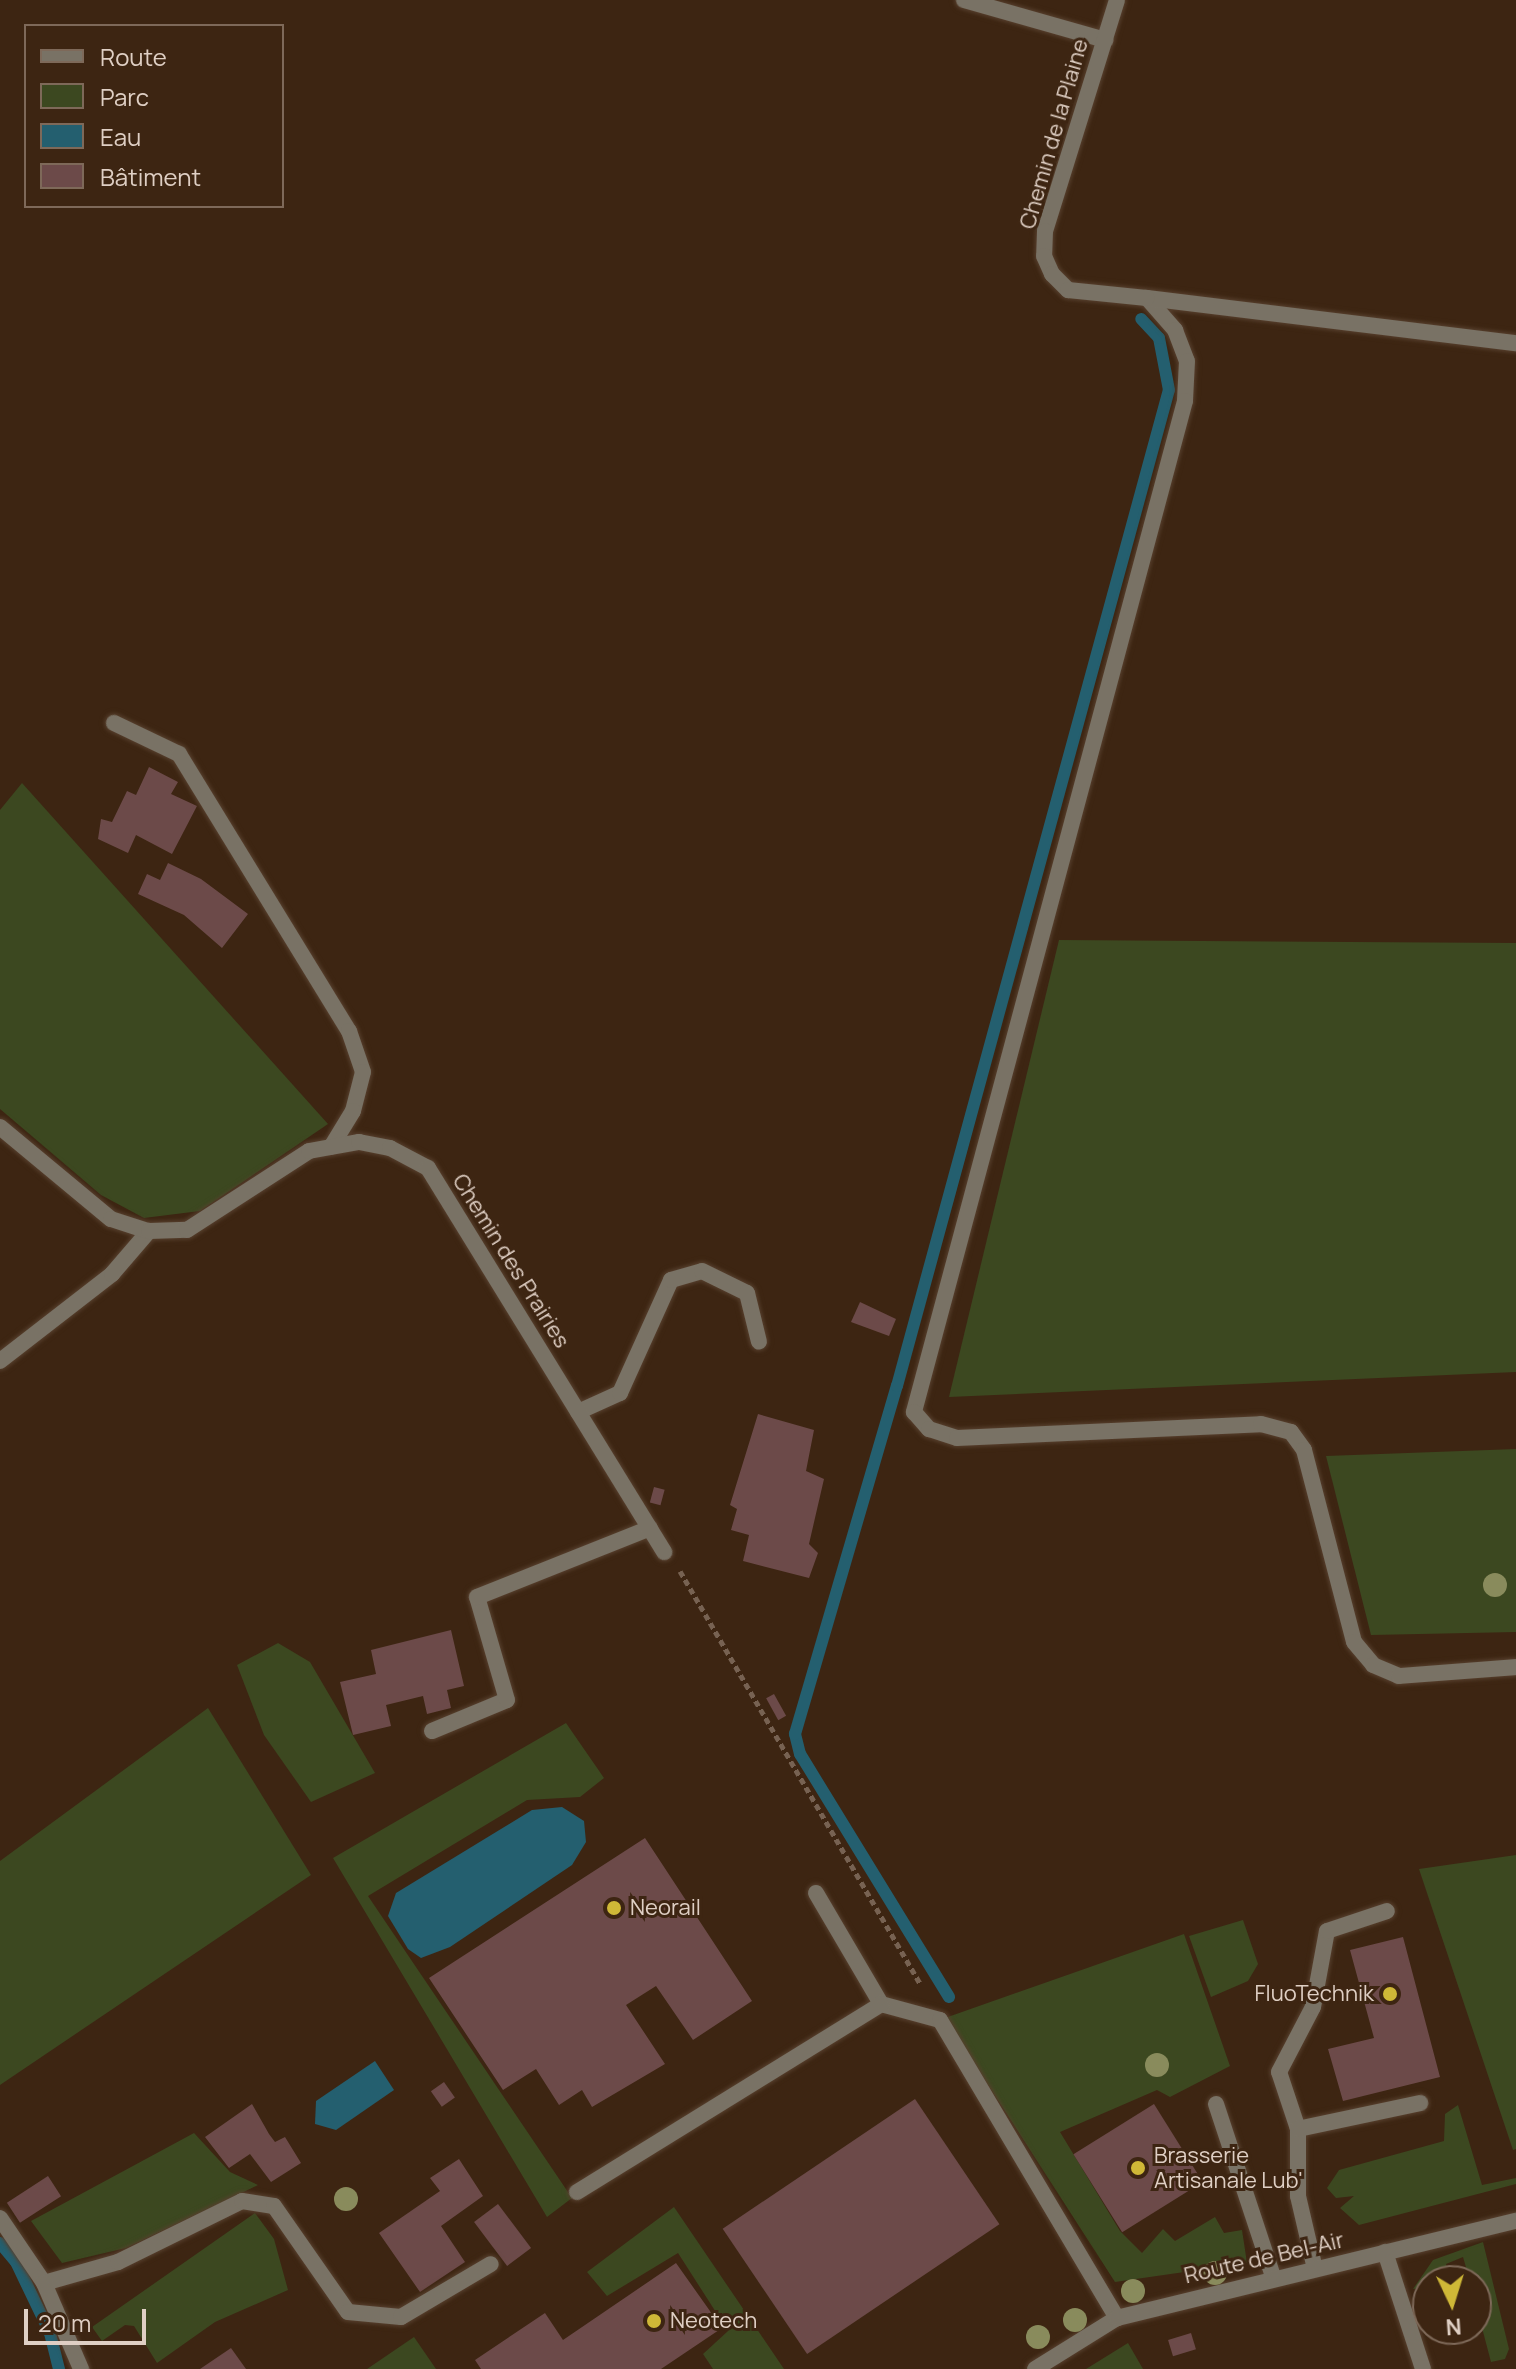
<!DOCTYPE html>
<meta charset="utf-8">
<style>
body{margin:0}
#map{position:relative;width:1516px;height:2369px;overflow:hidden;background:#3d2512;font-family:Manrope,sans-serif}
div>[style]{position:absolute}
.green>*{inset:0;background:#3c4820}
.water>*{inset:0;background:#245f6f}
.stream>*{height:12px;margin:-6px;padding:0 6px;transform-origin:6px;border-radius:6px;background:#245f6f}
.building>*{inset:0;background:#6c4a49;transform-origin:0 0}
.path>*{height:5px;margin-top:-2.5px;transform-origin:0;background:repeating-linear-gradient(90deg,#776252 0 6px,transparent 0 10px)}
.roads{filter:drop-shadow(0 0 2px #57402e) drop-shadow(0 0 2px #57402e)}
.service>*{height:16px;margin:-8px;padding:0 8px;transform-origin:8px;border-radius:8px;background:#797265}
.minor>*{height:16px;margin:-8px;padding:0 8px;transform-origin:8px;border-radius:8px;background:#797265}
.trees>*{width:24px;height:24px;margin:-12px;border-radius:50%;background:#898b5c}
.dots>*{width:22px;height:22px;translate:-50% -50%;box-sizing:border-box;border:4px solid #3d2512;border-radius:50%}
span{translate:-50% -50%;white-space:nowrap;text-align:center;line-height:1.15;-webkit-text-stroke:6px #3d2512;paint-order:stroke}
.street-label{font-size:22px;color:#dfcfc4}
.poi-label{font-size:22px;color:#dfcfc4}
.left{translate:0 -50%;text-align:left}
.right{translate:-100% -50%;text-align:right}
.legend{position:absolute;left:24px;top:24px;width:260px;height:184px;box-sizing:border-box;background:#3d2512;border:2px solid #7e6959;margin:0;padding:10px 14px;list-style:none;font-size:24px;color:#dfcfc4}
.legend li{display:flex;align-items:center;gap:16px;height:40px}
.legend b{width:40px;border:2px solid #7e6959}
.north{position:absolute;left:1412px;top:2265px;width:80px;height:80px;box-sizing:border-box;background:#3d2512;border:2px solid #7e6959;border-radius:50%;rotate:176deg;font-size:22px;font-weight:700;line-height:32px;text-align:center;color:#dfcfc4}
.north::after{content:'';display:block;margin:auto;width:28px;height:36px;background:#cfb837;clip-path:polygon(50% 0,100% 100%,50% 72%,0 100%)}
.scale{position:absolute;left:24px;top:2309px;width:122px;height:36px;box-sizing:border-box;border:4px solid #dfcfc4;border-top:0;padding-left:10px;font-size:24px;line-height:28px;white-space:nowrap;color:#dfcfc4;-webkit-text-stroke:6px #3d2512;paint-order:stroke}
</style>
<div id="map">
<div class="green">
<div style="clip-path:polygon(22px 783px,328px 1124px,200px 1211px,144px 1218px,101px 1195px,0 1109px,0 810px)"></div>
<div style="clip-path:polygon(1059px 940px,1516px 943px,1516px 1372px,949px 1397px)"></div>
<div style="clip-path:polygon(1516px 1449px,1516px 1632px,1371px 1635px,1326px 1456px)"></div>
<div style="clip-path:polygon(278px 1643px,310px 1662px,375px 1773px,311px 1802px,264px 1735px,237px 1665px)"></div>
<div style="clip-path:polygon(208px 1708px,311px 1875px,0 2085px,0 1861px)"></div>
<div style="clip-path:polygon(566px 1723px,604px 1778px,580px 1797px,527px 1800px,368px 1896px,572px 2198px,547px 2217px,333px 1858px)"></div>
<div style="clip-path:polygon(1516px 1855px,1516px 2149px,1513px 2150px,1419px 1869px)"></div>
<div style="clip-path:polygon(1243px 1920px,1258px 1964px,1248px 1981px,1211px 1997px,1189px 1936px)"></div>
<div style="clip-path:polygon(1184px 1934px,1230px 2066px,1170px 2097px,1157px 2090px,1060px 2132px,1120px 2231px,1142px 2253px,1163px 2229px,1175px 2241px,1215px 2217px,1224px 2233px,1242px 2230px,1247px 2263px,1115px 2282px,945px 2018px)"></div>
<div style="clip-path:polygon(1458px 2105px,1482px 2185px,1516px 2178px,1516px 2184px,1359px 2225px,1340px 2208px,1354px 2196px,1336px 2198px,1327px 2188px,1339px 2170px,1444px 2141px,1445px 2114px)"></div>
<div style="clip-path:polygon(194px 2133px,230px 2172px,258px 2185px,126px 2248px,62px 2263px,31px 2221px)"></div>
<div style="clip-path:polygon(674px 2207px,784px 2369px,713px 2369px,703px 2354px,728px 2331px,678px 2253px,607px 2296px,587px 2272px)"></div>
<div style="clip-path:polygon(255px 2213px,274px 2239px,288px 2290px,215px 2322px,157px 2363px,134px 2326px,125px 2325px,102px 2341px,92px 2327px)"></div>
<div style="clip-path:polygon(1483px 2242px,1509px 2349px,1505px 2359px,1491px 2362px,1476px 2305px,1476px 2281px,1470px 2281px,1463px 2257px,1446px 2264px,1451px 2281px,1428px 2281px,1428px 2287px,1413px 2289px,1433px 2260px)"></div>
<div style="clip-path:polygon(414px 2337px,436px 2369px,367px 2369px)"></div>
<div style="clip-path:polygon(1128px 2343px,1143px 2369px,1086px 2369px)"></div>
</div>
<div class="water">
<div style="clip-path:polygon(562px 1807px,584px 1821px,586px 1842px,572px 1865px,450px 1947px,421px 1958px,408px 1949px,388px 1916px,396px 1893px,532px 1810px)"></div>
<div style="clip-path:polygon(375px 2061px,394px 2090px,336px 2130px,315px 2124px,316px 2101px)"></div>
</div>
<div class="stream">
<div style="left:949px;top:1997px;width:285px;rotate:-121.5deg"></div>
<div style="left:800px;top:1754px;width:21px;rotate:-104deg"></div>
<div style="left:795px;top:1734px;width:363px;rotate:-73.7deg"></div>
<div style="left:897px;top:1386px;width:1032px;rotate:-74.73deg"></div>
<div style="left:1169px;top:390px;width:53px;rotate:-100.9deg"></div>
<div style="left:1159px;top:338px;width:26px;rotate:-133deg"></div>
<div style="left:0;top:2243px;width:25px;rotate:50deg"></div>
<div style="left:16px;top:2262px;width:79px;rotate:64.4deg"></div>
<div style="left:50px;top:2333px;width:37px;rotate:76deg"></div>
</div>
<div class="building">
<div style="clip-path:polygon(149px 767px,178px 782px,171px 794px,197px 806px,172px 854px,136px 835px,128px 853px,98px 839px,101px 819px,112px 822px,127px 791px,136px 795px)"></div>
<div style="clip-path:polygon(168px 863px,201px 879px,248px 914px,222px 948px,184px 915px,138px 894px,147px 874px,160px 880px)"></div>
<div style="clip-path:polygon(860px 1302px,896px 1319px,889px 1336px,851px 1322px)"></div>
<div style="clip-path:polygon(758px 1414px,814px 1430px,806px 1471px,824px 1479px,809px 1544px,818px 1553px,809px 1578px,743px 1561px,749px 1535px,731px 1530px,737px 1509px,730px 1505px)"></div>
<div style="left:654px;top:1487px;width:11px;height:16px;rotate:15deg"></div>
<div style="clip-path:polygon(451px 1630px,464px 1686px,447px 1690px,451px 1708px,427px 1714px,423px 1696px,386px 1705px,391px 1726px,353px 1735px,340px 1682px,376px 1674px,371px 1650px)"></div>
<div style="left:774px;top:1694px;width:25px;height:9px;rotate:61deg"></div>
<div style="clip-path:polygon(645px 1838px,752px 2001px,693px 2040px,656px 1986px,626px 2005px,665px 2064px,592px 2107px,582px 2090px,559px 2105px,536px 2069px,503px 2090px,429px 1978px)"></div>
<div style="clip-path:polygon(1403px 1937px,1440px 2077px,1343px 2101px,1328px 2049px,1374px 2038px,1350px 1950px)"></div>
<div style="left:444px;top:2082px;width:19px;height:16px;rotate:55deg"></div>
<div style="left:915px;top:2099px;width:151px;height:232px;rotate:56deg"></div>
<div style="clip-path:polygon(252px 2104px,269px 2134px,275px 2142px,285px 2137px,301px 2163px,271px 2182px,250px 2154px,229px 2168px,205px 2137px)"></div>
<div style="left:1154px;top:2104px;width:92px;height:95px;rotate:58deg"></div>
<div style="clip-path:polygon(459px 2159px,483px 2196px,441px 2226px,465px 2262px,420px 2292px,379px 2233px,440px 2191px,430px 2178px)"></div>
<div style="left:48px;top:2176px;width:24px;height:49px;rotate:57deg"></div>
<div style="left:498px;top:2204px;width:55px;height:30px;rotate:53deg"></div>
<div style="clip-path:polygon(676px 2263px,722px 2328px,661px 2369px,481px 2369px,475px 2360px,545px 2313px,563px 2340px)"></div>
<div style="left:1191px;top:2333px;width:17px;height:24px;rotate:73deg"></div>
<div style="clip-path:polygon(231px 2348px,246px 2369px,200px 2369px)"></div>
</div>
<div class="path">
<div style="left:680px;top:1571px;width:478px;rotate:59.8deg"></div>
</div>
<div class="roads">
<div class="service">
<div style="left:964px;top:0;width:147px;rotate:15.8deg"></div>
<div style="left:1147px;top:298px;width:43px;rotate:48.8deg"></div>
<div style="left:1175px;top:330px;width:33px;rotate:69deg"></div>
<div style="left:1187px;top:361px;width:40px;rotate:92.9deg"></div>
<div style="left:1185px;top:401px;width:1047px;rotate:105.01deg"></div>
<div style="left:914px;top:1412px;width:23px;rotate:49deg"></div>
<div style="left:929px;top:1429px;width:29px;rotate:18deg"></div>
<div style="left:957px;top:1438px;width:304px;rotate:-2.6deg"></div>
<div style="left:1261px;top:1424px;width:31px;rotate:15deg"></div>
<div style="left:1291px;top:1432px;width:22px;rotate:54deg"></div>
<div style="left:1304px;top:1450px;width:198px;rotate:75.4deg"></div>
<div style="left:1354px;top:1642px;width:30px;rotate:50deg"></div>
<div style="left:1373px;top:1665px;width:28px;rotate:23deg"></div>
<div style="left:1399px;top:1676px;width:117px;rotate:-4.4deg"></div>
<div style="left:1147px;top:298px;width:372px;rotate:7deg"></div>
<div style="left:114px;top:723px;width:72px;rotate:25.5deg"></div>
<div style="left:179px;top:754px;width:325px;rotate:58.5deg"></div>
<div style="left:349px;top:1031px;width:43px;rotate:71.1deg"></div>
<div style="left:363px;top:1072px;width:40px;rotate:104.4deg"></div>
<div style="left:353px;top:1111px;width:42px;rotate:121.4deg"></div>
<div style="left:0;top:1361px;width:142px;rotate:-37.8deg"></div>
<div style="left:112px;top:1274px;width:57px;rotate:-49.3deg"></div>
<div style="left:578px;top:1412px;width:46px;rotate:-24.3deg"></div>
<div style="left:620px;top:1393px;width:124px;rotate:-65.7deg"></div>
<div style="left:671px;top:1280px;width:32px;rotate:-16deg"></div>
<div style="left:702px;top:1271px;width:50px;rotate:26.1deg"></div>
<div style="left:747px;top:1293px;width:50px;rotate:76.2deg"></div>
<div style="left:432px;top:1731px;width:81px;rotate:-22.5deg"></div>
<div style="left:507px;top:1700px;width:107px;rotate:-106.2deg"></div>
<div style="left:477px;top:1597px;width:186px;rotate:-21.7deg"></div>
<div style="left:816px;top:1893px;width:129px;rotate:59.6deg"></div>
<div style="left:881px;top:2004px;width:61px;rotate:15.2deg"></div>
<div style="left:940px;top:2020px;width:347px;rotate:59.3deg"></div>
<div style="left:1216px;top:2104px;width:184px;rotate:71.7deg"></div>
<div style="left:1298px;top:2129px;width:60px;rotate:-108.4deg"></div>
<div style="left:1279px;top:2072px;width:73px;rotate:-62.4deg"></div>
<div style="left:1313px;top:2007px;width:77px;rotate:-79.6deg"></div>
<div style="left:1327px;top:1931px;width:63px;rotate:-18.4deg"></div>
<div style="left:577px;top:2192px;width:357px;rotate:-31.7deg"></div>
<div style="left:1385px;top:2252px;width:123px;rotate:72deg"></div>
<div style="left:1315px;top:2269px;width:75px;rotate:-103.1deg"></div>
<div style="left:1298px;top:2196px;width:67px;rotate:-90deg"></div>
<div style="left:1298px;top:2129px;width:125px;rotate:-12deg"></div>
<div style="left:44px;top:2283px;width:77px;rotate:-15.8deg"></div>
<div style="left:118px;top:2262px;width:138px;rotate:-26.2deg"></div>
<div style="left:242px;top:2201px;width:32px;rotate:9deg"></div>
<div style="left:274px;top:2206px;width:129px;rotate:55.1deg"></div>
<div style="left:348px;top:2312px;width:53px;rotate:5.4deg"></div>
<div style="left:401px;top:2317px;width:104px;rotate:-30.5deg"></div>
</div>
<div class="minor">
<div style="left:1117px;top:0;width:242px;rotate:107.3deg"></div>
<div style="left:1045px;top:231px;width:25px;rotate:92deg"></div>
<div style="left:1044px;top:256px;width:20px;rotate:66deg"></div>
<div style="left:1052px;top:274px;width:23px;rotate:45deg"></div>
<div style="left:1068px;top:290px;width:79px;rotate:5.8deg"></div>
<div style="left:0;top:1127px;width:144px;rotate:39.7deg"></div>
<div style="left:111px;top:1219px;width:40px;rotate:18deg"></div>
<div style="left:149px;top:1231px;width:38px;rotate:-2deg"></div>
<div style="left:187px;top:1230px;width:145px;rotate:-32.9deg"></div>
<div style="left:309px;top:1151px;width:51px;rotate:-10.2deg"></div>
<div style="left:359px;top:1142px;width:32px;rotate:11deg"></div>
<div style="left:390px;top:1148px;width:43px;rotate:27.8deg"></div>
<div style="left:428px;top:1168px;width:451px;rotate:58.4deg"></div>
<div style="left:0;top:2218px;width:78px;rotate:55.9deg"></div>
<div style="left:44px;top:2283px;width:94px;rotate:66.7deg"></div>
<div style="left:1035px;top:2369px;width:97px;rotate:-31.9deg"></div>
<div style="left:1117px;top:2318px;width:411px;rotate:-13.7deg"></div>
</div>
</div>
<div class="trees">
<div style="left:1495px;top:1585px"></div>
<div style="left:1157px;top:2065px"></div>
<div style="left:346px;top:2199px"></div>
<div style="left:1215px;top:2273px"></div>
<div style="left:1133px;top:2291px"></div>
<div style="left:1075px;top:2320px"></div>
<div style="left:1038px;top:2337px"></div>
</div>
<div class="dots">
<div style="left:614px;top:1908px;background:#cfb837"></div>
<div style="left:1390px;top:1994px;background:#cfb837"></div>
<div style="left:1138px;top:2168px;background:#cfb837"></div>
<div style="left:654px;top:2321px;background:#cfb837"></div>
</div>
<div class="street-label">
<span style="left:1054px;top:134px;rotate:-74deg">Chemin de la Plaine</span>
<span style="left:511px;top:1261px;rotate:58deg">Chemin des Prairies</span>
<span style="left:1264px;top:2258px;rotate:-13deg">Route de Bel-Air</span>
</div>
<div class="poi-label">
<span class="left" style="left:630px;top:1908px">Neorail</span>
<span class="right" style="left:1374px;top:1994px">FluoTechnik</span>
<span class="left" style="left:1154px;top:2168px">Brasserie<br>Artisanale Lub'</span>
<span class="left" style="left:670px;top:2321px">Neotech</span>
</div>
<ul class="legend">
<li><b style="height:10px;background:#797265"></b>Route</li>
<li><b style="height:22px;background:#3c4820"></b>Parc</li>
<li><b style="height:22px;background:#245f6f"></b>Eau</li>
<li><b style="height:22px;background:#6c4a49"></b>Bâtiment</li>
</ul>
<div class="north">N</div>
<div class="scale">20 m</div>
</div>
